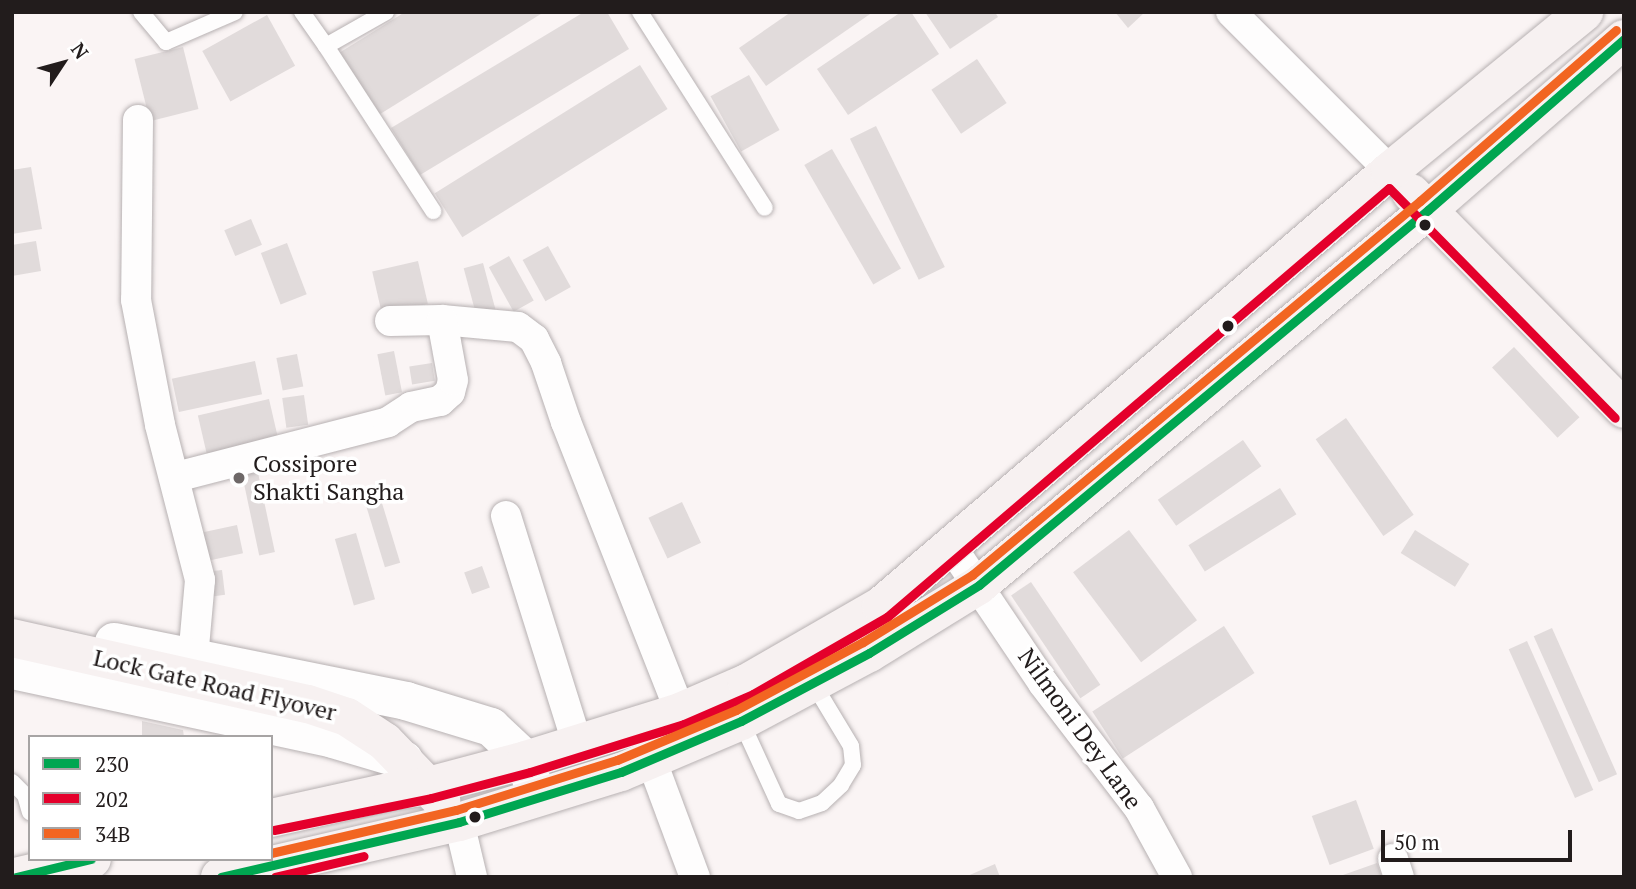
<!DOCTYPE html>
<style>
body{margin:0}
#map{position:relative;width:1636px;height:889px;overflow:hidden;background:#faf4f4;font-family:"PT Serif",serif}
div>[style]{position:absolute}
.building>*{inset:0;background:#e1dbdb;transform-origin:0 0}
.roads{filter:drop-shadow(0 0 2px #b7b1b2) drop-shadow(0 0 2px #b7b1b2)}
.lane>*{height:16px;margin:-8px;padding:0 8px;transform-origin:8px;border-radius:8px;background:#fefdfd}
.street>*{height:30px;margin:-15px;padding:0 15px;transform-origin:15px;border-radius:15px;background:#fefdfd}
.secondary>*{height:38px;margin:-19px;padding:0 19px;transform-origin:19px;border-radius:19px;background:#fefdfd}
.primary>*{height:38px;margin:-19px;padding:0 19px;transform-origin:19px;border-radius:19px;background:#f7f1f1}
.bus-1>*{height:9px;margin:-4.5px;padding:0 4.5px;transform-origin:4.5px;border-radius:4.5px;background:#00a651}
.bus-2>*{height:9px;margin:-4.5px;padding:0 4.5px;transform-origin:4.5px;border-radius:4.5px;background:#e4002b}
.bus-3>*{height:9px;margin:-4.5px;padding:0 4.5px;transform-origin:4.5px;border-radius:4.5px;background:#f26522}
.dots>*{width:19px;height:19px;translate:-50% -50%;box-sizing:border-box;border:4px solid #fff;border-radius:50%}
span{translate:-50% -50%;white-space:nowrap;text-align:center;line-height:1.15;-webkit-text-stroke:7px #fff;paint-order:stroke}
.poi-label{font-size:24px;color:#221c1c}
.left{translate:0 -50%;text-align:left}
.street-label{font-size:24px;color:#221c1c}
.frame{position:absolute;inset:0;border:14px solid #221c1c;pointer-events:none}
.legend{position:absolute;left:28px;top:735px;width:245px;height:126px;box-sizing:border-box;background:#fff;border:2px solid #a7a4a4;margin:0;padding:9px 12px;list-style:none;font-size:21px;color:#221c1c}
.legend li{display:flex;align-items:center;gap:14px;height:35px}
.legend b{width:35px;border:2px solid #a7a4a4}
.north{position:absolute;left:28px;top:28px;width:70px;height:70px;-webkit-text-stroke:5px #fff;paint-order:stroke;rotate:54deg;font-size:19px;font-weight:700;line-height:28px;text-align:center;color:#221c1c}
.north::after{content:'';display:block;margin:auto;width:24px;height:32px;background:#221c1c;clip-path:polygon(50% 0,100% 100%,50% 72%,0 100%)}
.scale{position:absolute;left:1381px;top:830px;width:191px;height:32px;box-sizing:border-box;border:4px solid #221c1c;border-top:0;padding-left:9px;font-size:21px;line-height:24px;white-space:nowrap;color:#221c1c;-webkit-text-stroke:5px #fff;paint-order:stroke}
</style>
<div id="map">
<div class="building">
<div style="clip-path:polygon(405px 12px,544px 12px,377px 116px,339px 53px)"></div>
<div style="clip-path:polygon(584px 12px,607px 12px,629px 49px,420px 175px,391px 128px)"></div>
<div style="clip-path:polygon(791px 12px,873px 12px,766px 86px,739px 48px)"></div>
<div style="clip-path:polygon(901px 12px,911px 12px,939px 54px,848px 115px,817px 69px)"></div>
<div style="clip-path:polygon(925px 12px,995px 12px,998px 17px,950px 49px)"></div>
<div style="clip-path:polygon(1115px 12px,1145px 12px,1128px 28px)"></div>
<div style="left:267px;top:15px;width:58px;height:74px;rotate:61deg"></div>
<div style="left:183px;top:47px;width:64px;height:50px;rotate:76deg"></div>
<div style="left:977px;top:59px;width:53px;height:55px;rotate:56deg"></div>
<div style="left:640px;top:65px;width:52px;height:242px;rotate:58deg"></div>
<div style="left:749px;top:75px;width:63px;height:44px;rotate:61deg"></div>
<div style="left:876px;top:126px;width:157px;height:29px;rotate:64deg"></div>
<div style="left:832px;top:149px;width:138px;height:32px;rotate:60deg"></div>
<div style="clip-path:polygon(31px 167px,42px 229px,12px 234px,12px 170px)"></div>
<div style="left:251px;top:219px;width:28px;height:29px;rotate:67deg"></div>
<div style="clip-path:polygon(36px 241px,41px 271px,12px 276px,12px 245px)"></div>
<div style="left:287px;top:243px;width:55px;height:28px;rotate:69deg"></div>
<div style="left:548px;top:246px;width:47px;height:29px;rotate:61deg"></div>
<div style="left:509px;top:256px;width:51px;height:23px;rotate:61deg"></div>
<div style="left:418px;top:261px;width:44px;height:47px;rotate:77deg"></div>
<div style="left:483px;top:263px;width:49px;height:20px;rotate:75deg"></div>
<div style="left:1514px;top:347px;width:96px;height:30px;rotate:47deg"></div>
<div style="left:394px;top:351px;width:42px;height:17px;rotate:79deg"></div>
<div style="left:297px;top:354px;width:33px;height:21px;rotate:79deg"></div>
<div style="left:255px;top:361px;width:34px;height:85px;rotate:78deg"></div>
<div style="left:432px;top:363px;width:18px;height:23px;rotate:81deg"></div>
<div style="left:304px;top:395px;width:30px;height:22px;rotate:82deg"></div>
<div style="left:269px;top:399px;width:40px;height:73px;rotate:77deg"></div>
<div style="left:1346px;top:418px;width:118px;height:37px;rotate:55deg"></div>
<div style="left:1243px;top:440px;width:32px;height:104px;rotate:55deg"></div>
<div style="left:257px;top:468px;width:86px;height:16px;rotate:78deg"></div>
<div style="left:1280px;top:488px;width:31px;height:108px;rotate:58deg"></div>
<div style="left:378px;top:490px;width:76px;height:16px;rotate:73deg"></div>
<div style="left:682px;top:502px;width:45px;height:37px;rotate:65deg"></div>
<div style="left:237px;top:525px;width:29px;height:43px;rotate:78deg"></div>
<div style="left:1129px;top:530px;width:113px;height:70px;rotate:53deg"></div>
<div style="left:1415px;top:530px;width:64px;height:27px;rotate:32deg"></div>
<div style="left:356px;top:533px;width:69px;height:22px;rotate:74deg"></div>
<div style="left:482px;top:566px;width:23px;height:19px;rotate:70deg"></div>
<div style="left:222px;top:570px;width:25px;height:15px;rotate:83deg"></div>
<div style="left:1031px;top:582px;width:124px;height:24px;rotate:56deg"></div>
<div style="left:1224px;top:626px;width:56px;height:157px;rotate:57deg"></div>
<div style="left:1552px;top:628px;width:160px;height:20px;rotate:66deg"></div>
<div style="left:1527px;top:641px;width:163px;height:20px;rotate:66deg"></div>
<div style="clip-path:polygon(142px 721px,183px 730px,184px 737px,142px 737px)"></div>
<div style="left:1356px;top:800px;width:52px;height:47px;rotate:70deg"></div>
<div style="clip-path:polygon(1377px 863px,1382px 877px,1344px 877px,1343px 875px)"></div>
<div style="clip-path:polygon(995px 864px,1000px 877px,965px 877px)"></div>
</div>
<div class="roads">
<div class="lane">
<div style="left:141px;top:12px;width:39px;rotate:50deg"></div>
<div style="left:166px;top:42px;width:75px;rotate:-23.5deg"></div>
<div style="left:302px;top:12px;width:42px;rotate:54.8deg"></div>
<div style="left:326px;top:46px;width:69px;rotate:-29.5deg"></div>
<div style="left:640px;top:12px;width:232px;rotate:57.5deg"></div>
<div style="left:326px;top:46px;width:197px;rotate:57deg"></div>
<div style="left:741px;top:721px;width:91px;rotate:65.4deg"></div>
<div style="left:779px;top:804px;width:21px;rotate:19deg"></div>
<div style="left:799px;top:811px;width:24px;rotate:-19deg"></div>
<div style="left:822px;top:803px;width:26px;rotate:-43deg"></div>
<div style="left:841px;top:785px;width:23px;rotate:-59deg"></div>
<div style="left:853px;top:765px;width:19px;rotate:-96deg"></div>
<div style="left:851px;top:746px;width:74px;rotate:-121.1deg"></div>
<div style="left:12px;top:782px;width:18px;rotate:45deg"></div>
<div style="left:25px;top:795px;width:18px;rotate:74deg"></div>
</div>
<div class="street">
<div style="left:1231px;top:12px;width:225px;rotate:45deg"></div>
<div style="left:138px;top:120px;width:180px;rotate:90.6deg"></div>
<div style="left:136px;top:300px;width:127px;rotate:79.1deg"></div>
<div style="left:160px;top:425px;width:160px;rotate:75.5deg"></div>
<div style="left:200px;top:580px;width:78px;rotate:95.1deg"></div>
<div style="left:390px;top:321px;width:52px;rotate:-1.1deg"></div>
<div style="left:442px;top:320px;width:76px;rotate:5.3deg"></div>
<div style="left:518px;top:327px;width:20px;rotate:37deg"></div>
<div style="left:534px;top:339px;width:27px;rotate:63deg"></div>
<div style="left:546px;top:363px;width:62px;rotate:71.3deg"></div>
<div style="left:566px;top:422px;width:312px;rotate:68.5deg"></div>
<div style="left:176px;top:477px;width:219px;rotate:-14.5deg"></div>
<div style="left:388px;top:422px;width:27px;rotate:-33deg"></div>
<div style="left:411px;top:407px;width:30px;rotate:-12deg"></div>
<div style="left:440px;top:401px;width:13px;rotate:-42deg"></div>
<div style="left:450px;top:392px;width:12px;rotate:-76deg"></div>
<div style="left:453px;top:380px;width:61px;rotate:-100.4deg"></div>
<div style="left:506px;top:516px;width:237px;rotate:72.6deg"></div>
<div style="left:951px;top:546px;width:165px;rotate:56.1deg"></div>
<div style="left:1043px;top:683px;width:158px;rotate:52.5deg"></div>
<div style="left:1139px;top:808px;width:79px;rotate:61.2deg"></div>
<div style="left:651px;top:759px;width:126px;rotate:69.6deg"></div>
<div style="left:459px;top:822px;width:57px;rotate:76.7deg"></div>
<div style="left:1393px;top:859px;width:19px;rotate:72deg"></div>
</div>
<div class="secondary">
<div style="left:114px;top:642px;width:298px;rotate:11.4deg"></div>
<div style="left:406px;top:701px;width:89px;rotate:17deg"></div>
<div style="left:491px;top:727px;width:48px;rotate:43.3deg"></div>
<div style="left:526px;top:760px;width:30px;rotate:75deg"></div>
<div style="left:12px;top:670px;width:328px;rotate:12.1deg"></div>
<div style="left:333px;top:739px;width:74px;rotate:16.5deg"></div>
</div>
<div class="primary">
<div style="left:1411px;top:193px;width:303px;rotate:45.4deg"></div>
<div style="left:12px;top:638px;width:303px;rotate:12.6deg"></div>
<div style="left:308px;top:704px;width:41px;rotate:18.4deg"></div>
<div style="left:347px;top:717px;width:45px;rotate:33.3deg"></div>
<div style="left:385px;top:742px;width:81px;rotate:46deg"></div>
<div style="left:271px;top:818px;width:125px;rotate:-12.5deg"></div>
<div style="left:393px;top:791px;width:35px;rotate:-8deg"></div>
<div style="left:428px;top:786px;width:101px;rotate:-14.9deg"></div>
<div style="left:526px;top:760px;width:161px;rotate:-17.3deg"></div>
<div style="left:680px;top:712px;width:73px;rotate:-23.4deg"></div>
<div style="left:747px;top:683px;width:155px;rotate:-29.9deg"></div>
<div style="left:881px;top:606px;width:670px;rotate:-40.52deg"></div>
<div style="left:1390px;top:171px;width:251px;rotate:-39.3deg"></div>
<div style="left:15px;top:877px;width:79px;rotate:-13.2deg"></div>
<div style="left:220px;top:877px;width:245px;rotate:-13deg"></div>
<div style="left:459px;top:822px;width:170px;rotate:-17.2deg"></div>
<div style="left:621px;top:772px;width:130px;rotate:-23deg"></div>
<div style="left:741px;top:721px;width:145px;rotate:-28deg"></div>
<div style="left:869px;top:653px;width:129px;rotate:-31.7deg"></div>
<div style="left:979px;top:585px;width:585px;rotate:-39.87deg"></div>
<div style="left:1428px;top:210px;width:260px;rotate:-41.1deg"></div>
</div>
</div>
<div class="bus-1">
<div style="left:16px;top:877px;width:77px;rotate:-13.5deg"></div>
<div style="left:221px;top:877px;width:244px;rotate:-13deg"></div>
<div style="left:459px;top:822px;width:170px;rotate:-17.2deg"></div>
<div style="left:621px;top:772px;width:130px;rotate:-23deg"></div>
<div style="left:741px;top:721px;width:145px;rotate:-28deg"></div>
<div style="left:869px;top:653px;width:129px;rotate:-31.7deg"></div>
<div style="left:979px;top:585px;width:585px;rotate:-39.87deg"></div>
<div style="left:1428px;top:210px;width:260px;rotate:-41.1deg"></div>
</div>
<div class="bus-2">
<div style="left:274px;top:830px;width:160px;rotate:-11.5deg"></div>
<div style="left:431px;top:798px;width:102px;rotate:-14.7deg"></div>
<div style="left:530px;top:772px;width:161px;rotate:-17.3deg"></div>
<div style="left:684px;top:724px;width:75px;rotate:-23.5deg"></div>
<div style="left:753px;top:694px;width:155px;rotate:-29.9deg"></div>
<div style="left:887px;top:617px;width:660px;rotate:-40.52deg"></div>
<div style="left:1389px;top:188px;width:322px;rotate:45.5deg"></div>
<div style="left:275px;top:877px;width:91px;rotate:-13.3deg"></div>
</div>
<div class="bus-3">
<div style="left:271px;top:853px;width:190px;rotate:-13.1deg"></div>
<div style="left:456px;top:810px;width:169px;rotate:-17.3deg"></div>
<div style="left:617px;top:760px;width:129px;rotate:-22.8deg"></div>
<div style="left:736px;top:710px;width:144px;rotate:-28.2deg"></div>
<div style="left:863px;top:642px;width:128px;rotate:-31.6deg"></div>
<div style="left:972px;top:575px;width:584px;rotate:-39.86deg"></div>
<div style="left:1420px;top:201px;width:260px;rotate:-41.1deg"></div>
</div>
<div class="dots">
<div style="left:1425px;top:225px;background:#221c1c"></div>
<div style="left:1228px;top:326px;background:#221c1c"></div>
<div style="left:239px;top:478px;background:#6e6868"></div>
<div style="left:475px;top:817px;background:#221c1c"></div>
</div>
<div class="poi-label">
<span class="left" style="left:253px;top:478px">Cossipore<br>Shakti Sangha</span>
</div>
<div class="street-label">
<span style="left:215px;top:685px;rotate:13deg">Lock Gate Road Flyover</span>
<span style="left:1080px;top:729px;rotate:54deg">Nilmoni Dey Lane</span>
</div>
<div class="frame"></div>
<ul class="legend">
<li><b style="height:9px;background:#00a651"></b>230</li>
<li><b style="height:9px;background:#e4002b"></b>202</li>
<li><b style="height:9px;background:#f26522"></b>34B</li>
</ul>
<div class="north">N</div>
<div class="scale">50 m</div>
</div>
